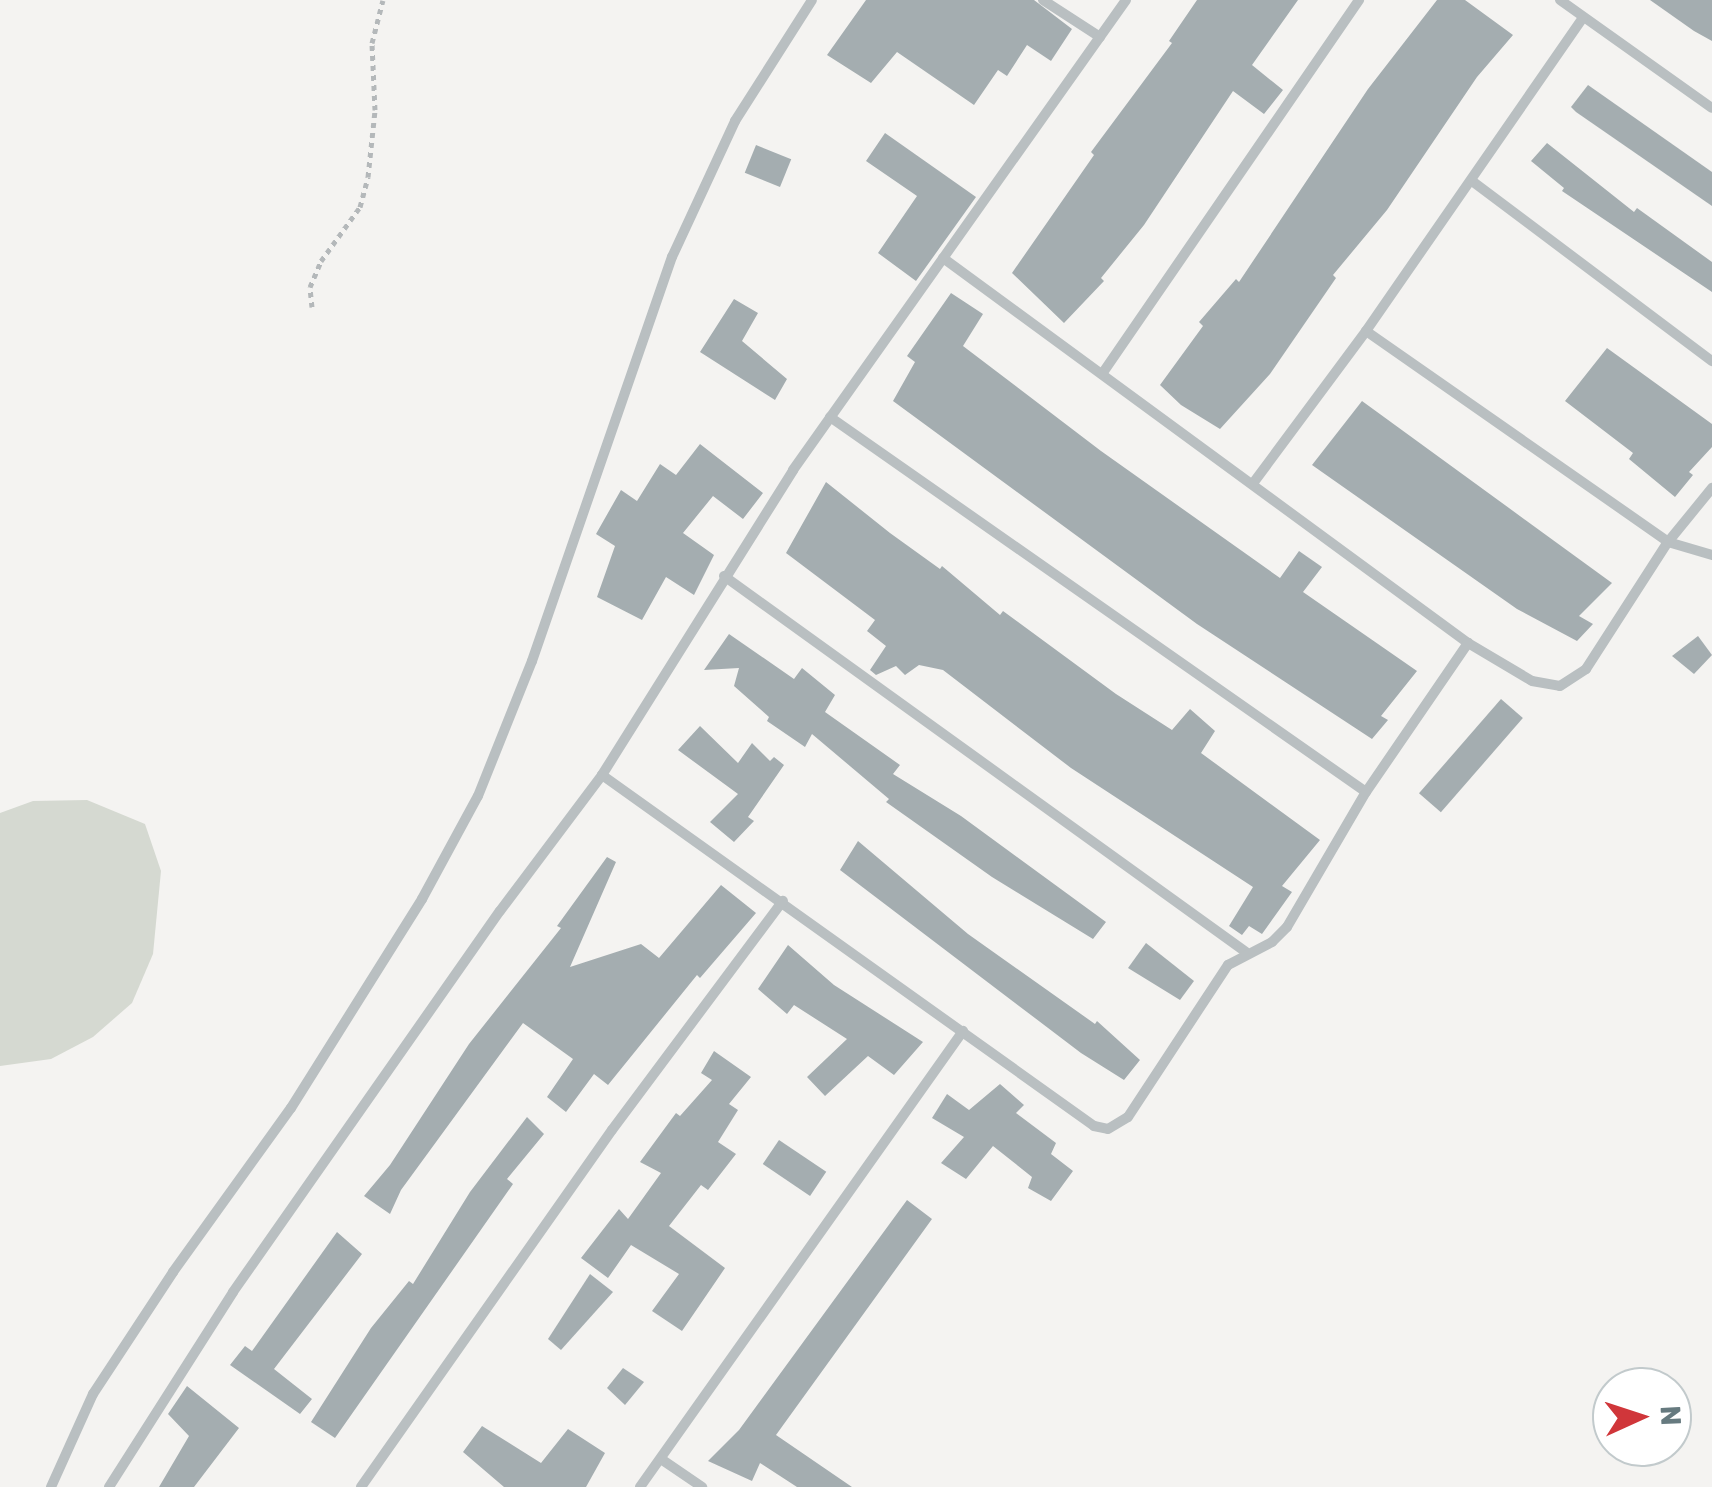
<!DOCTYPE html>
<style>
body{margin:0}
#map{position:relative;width:1712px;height:1487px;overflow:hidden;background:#f4f3f1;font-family:Rubik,sans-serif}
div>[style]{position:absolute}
.green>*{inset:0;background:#d5d9d1}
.building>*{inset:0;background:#a4adb0;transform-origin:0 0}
.path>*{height:5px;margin-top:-2.5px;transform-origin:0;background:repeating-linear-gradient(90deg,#b4b8ba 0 5px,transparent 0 10px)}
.minor>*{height:10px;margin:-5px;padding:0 5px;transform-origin:5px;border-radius:5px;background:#b9bfc1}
span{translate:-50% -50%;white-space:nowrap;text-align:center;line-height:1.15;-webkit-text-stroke:10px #fff;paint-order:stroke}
.north{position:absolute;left:1592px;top:1367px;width:100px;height:100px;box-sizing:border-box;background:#fff;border:2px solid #c2cacc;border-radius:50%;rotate:87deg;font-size:28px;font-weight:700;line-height:40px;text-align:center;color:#667a7f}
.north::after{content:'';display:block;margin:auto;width:35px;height:45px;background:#d0363a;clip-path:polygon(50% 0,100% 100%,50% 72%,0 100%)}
</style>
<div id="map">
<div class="green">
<div style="clip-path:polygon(87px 800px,145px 824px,161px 871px,153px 954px,132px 1003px,93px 1037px,51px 1059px,0 1066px,0 813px,33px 801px)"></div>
</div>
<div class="building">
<div style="clip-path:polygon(866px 0,1034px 0,1072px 29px,1051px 61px,1027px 45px,1007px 76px,998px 70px,974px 105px,897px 52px,871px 83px,827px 55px)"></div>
<div style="clip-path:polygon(1197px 0,1298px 0,1252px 65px,1283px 90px,1264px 114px,1233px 91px,1144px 225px,1101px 278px,1104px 281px,1064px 323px,1012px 273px,1094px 155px,1091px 152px,1172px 43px,1169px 41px)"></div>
<div style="clip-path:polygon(1437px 0,1465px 0,1513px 35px,1477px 77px,1387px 210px,1333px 275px,1336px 278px,1270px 374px,1220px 429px,1181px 405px,1160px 385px,1203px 326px,1199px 322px,1236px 279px,1239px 282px,1368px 89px)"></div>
<div style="clip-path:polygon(1650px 0,1712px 0,1712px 41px,1694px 31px)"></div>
<div style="clip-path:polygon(1588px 85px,1712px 172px,1712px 206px,1576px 112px,1571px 107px)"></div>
<div style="clip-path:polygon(885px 133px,976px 197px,916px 281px,878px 253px,917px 196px,866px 161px)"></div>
<div style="clip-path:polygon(1547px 143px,1634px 212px,1637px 208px,1712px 262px,1712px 292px,1562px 191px,1564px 188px,1531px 161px)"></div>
<div style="left:756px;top:145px;width:38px;height:30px;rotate:22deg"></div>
<div style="clip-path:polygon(951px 293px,983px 314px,963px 346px,1101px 451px,1280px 578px,1299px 551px,1322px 567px,1303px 592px,1417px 671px,1381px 716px,1388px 720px,1372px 739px,1197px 624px,893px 401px,915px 362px,907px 356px)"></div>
<div style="clip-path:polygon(734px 299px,758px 313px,742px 341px,787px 379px,775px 400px,700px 352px)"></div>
<div style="clip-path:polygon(1607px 348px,1712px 424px,1712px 447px,1689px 472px,1693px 475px,1675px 497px,1629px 459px,1633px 453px,1565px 401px)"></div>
<div style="clip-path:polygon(1362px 401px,1612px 583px,1579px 616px,1593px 624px,1577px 641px,1517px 609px,1312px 465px)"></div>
<div style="clip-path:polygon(700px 444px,763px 493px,743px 519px,713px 496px,683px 533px,714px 555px,694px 595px,666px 577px,642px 620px,597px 597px,615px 546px,596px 534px,621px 490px,637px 501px,660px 464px,676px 475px)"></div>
<div style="clip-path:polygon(826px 482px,890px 533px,940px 569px,942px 566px,1000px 615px,1003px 611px,1116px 694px,1172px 730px,1190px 709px,1215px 731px,1201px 753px,1320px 840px,1282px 886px,1292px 892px,1262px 934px,1249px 926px,1242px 935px,1229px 926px,1253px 887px,1071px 768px,943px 670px,919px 665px,905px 675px,896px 666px,876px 675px,870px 670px,886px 646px,867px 631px,875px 620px,786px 553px)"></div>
<div style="clip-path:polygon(729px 634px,794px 679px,802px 668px,835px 695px,825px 712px,900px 765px,893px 774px,961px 816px,1106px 922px,1093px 939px,992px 877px,886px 802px,889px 799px,812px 734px,805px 747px,767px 721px,769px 717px,734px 686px,739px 668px,704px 670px)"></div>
<div style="clip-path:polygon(1698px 636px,1712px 655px,1694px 674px,1672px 656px)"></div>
<div style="left:1501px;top:699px;width:29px;height:125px;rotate:41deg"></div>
<div style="clip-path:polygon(700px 726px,738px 763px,752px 743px,770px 761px,774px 757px,784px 765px,748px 817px,754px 821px,734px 842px,710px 822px,738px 794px,678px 750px)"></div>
<div style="clip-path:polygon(858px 841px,968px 934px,1095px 1024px,1097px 1021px,1140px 1060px,1124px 1080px,1081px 1053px,840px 870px)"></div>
<div style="clip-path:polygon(607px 857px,616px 862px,570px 967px,641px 944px,659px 958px,721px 885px,756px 913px,700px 978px,697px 975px,608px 1085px,594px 1074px,566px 1112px,547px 1097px,573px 1059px,523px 1023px,401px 1190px,390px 1214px,364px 1196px,390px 1165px,469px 1044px,561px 928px,557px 926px)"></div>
<div style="clip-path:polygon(1146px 943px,1194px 981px,1180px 1000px,1128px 968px)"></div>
<div style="clip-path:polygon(788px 945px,834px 985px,923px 1042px,894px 1075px,868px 1056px,825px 1096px,807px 1077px,847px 1039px,794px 1005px,787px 1014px,758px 989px)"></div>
<div style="clip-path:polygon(714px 1051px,751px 1077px,729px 1104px,738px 1110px,718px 1142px,736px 1154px,708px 1190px,701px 1185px,669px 1226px,725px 1268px,682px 1331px,652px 1311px,679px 1274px,631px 1245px,608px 1278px,581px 1258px,619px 1209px,628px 1219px,661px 1173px,640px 1162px,676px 1113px,680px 1116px,712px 1080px,701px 1073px)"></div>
<div style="clip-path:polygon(1000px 1084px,1024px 1105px,1016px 1113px,1056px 1143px,1051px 1154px,1073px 1171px,1051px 1201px,1028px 1188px,1032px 1177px,993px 1146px,966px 1179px,941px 1163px,964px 1137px,932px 1118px,947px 1094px,969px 1110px)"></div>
<div style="clip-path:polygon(527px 1117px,544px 1134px,507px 1179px,513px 1184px,335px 1438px,311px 1422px,371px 1328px,409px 1281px,413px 1284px,470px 1192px)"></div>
<div style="left:779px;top:1140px;width:57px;height:29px;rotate:34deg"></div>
<div style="clip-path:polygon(907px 1200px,932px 1219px,776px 1435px,852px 1487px,797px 1487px,760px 1463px,752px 1481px,708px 1461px,739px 1430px)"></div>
<div style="clip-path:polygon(337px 1232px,362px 1254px,274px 1369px,312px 1399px,300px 1414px,230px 1365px,245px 1346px,252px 1351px)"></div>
<div style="clip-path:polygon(590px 1274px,613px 1292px,561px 1350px,548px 1339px)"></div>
<div style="clip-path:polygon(623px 1368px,644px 1382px,625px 1405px,607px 1388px)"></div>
<div style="clip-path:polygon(187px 1386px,239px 1428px,194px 1487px,159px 1487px,189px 1436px,168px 1414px)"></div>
<div style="clip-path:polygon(482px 1426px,541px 1463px,568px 1429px,605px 1453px,586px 1487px,504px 1487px,463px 1452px)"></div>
</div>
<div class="path">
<div style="left:312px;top:307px;width:20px;rotate:-96deg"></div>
<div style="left:310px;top:287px;width:28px;rotate:-67deg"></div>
<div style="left:321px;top:261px;width:67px;rotate:-54.2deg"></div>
<div style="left:360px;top:207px;width:31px;rotate:-75deg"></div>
<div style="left:368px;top:177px;width:67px;rotate:-84deg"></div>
<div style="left:375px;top:110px;width:67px;rotate:-92.6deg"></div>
<div style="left:372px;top:43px;width:44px;rotate:-75.7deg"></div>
</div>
<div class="minor">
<div style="left:1043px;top:0;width:68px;rotate:33deg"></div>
<div style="left:1560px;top:0;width:186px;rotate:35.4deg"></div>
<div style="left:1472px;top:181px;width:300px;rotate:36.9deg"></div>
<div style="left:943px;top:258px;width:651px;rotate:36.25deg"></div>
<div style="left:1468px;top:643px;width:74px;rotate:30.7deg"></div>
<div style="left:1532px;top:681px;width:28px;rotate:10deg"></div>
<div style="left:1560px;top:686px;width:31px;rotate:-33deg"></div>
<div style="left:1586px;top:669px;width:151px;rotate:-57.2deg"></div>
<div style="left:1668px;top:542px;width:70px;rotate:-50.8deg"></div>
<div style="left:1366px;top:331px;width:368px;rotate:34.9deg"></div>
<div style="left:1668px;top:542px;width:46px;rotate:16.5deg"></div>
<div style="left:1102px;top:374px;width:454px;rotate:-55.5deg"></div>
<div style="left:830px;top:417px;width:654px;rotate:34.98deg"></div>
<div style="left:1254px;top:482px;width:188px;rotate:-53.4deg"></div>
<div style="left:1366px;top:331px;width:381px;rotate:-55.3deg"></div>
<div style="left:724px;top:576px;width:643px;rotate:35.77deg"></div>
<div style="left:602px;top:775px;width:604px;rotate:35.5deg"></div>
<div style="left:1094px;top:1126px;width:14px;rotate:12deg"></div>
<div style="left:1108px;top:1129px;width:23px;rotate:-31deg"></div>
<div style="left:1128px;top:1117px;width:182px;rotate:-56.7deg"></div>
<div style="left:1228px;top:965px;width:50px;rotate:-27.6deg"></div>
<div style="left:1272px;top:942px;width:21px;rotate:-45deg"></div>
<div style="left:1287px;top:927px;width:156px;rotate:-59.7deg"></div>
<div style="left:1366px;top:792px;width:181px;rotate:-55.6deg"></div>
<div style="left:661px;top:1459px;width:50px;rotate:34.3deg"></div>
<div style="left:51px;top:1487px;width:102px;rotate:-65.7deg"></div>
<div style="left:93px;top:1394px;width:146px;rotate:-56.7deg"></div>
<div style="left:173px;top:1272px;width:202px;rotate:-54.3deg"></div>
<div style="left:291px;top:1108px;width:247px;rotate:-57.9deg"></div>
<div style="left:422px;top:899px;width:117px;rotate:-61.5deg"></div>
<div style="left:478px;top:796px;width:145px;rotate:-68.2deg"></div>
<div style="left:532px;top:661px;width:428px;rotate:-70.9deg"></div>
<div style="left:672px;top:257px;width:150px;rotate:-65.1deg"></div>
<div style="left:735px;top:121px;width:143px;rotate:-57.5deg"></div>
<div style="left:109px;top:1487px;width:231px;rotate:-57.5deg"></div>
<div style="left:233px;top:1292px;width:465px;rotate:-55deg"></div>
<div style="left:500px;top:911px;width:170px;rotate:-53.1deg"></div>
<div style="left:602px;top:775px;width:360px;rotate:-57.9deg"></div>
<div style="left:793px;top:470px;width:576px;rotate:-54.68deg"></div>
<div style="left:361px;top:1487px;width:436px;rotate:-54.9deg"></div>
<div style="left:612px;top:1130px;width:286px;rotate:-53.3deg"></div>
<div style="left:640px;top:1487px;width:559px;rotate:-54.69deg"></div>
</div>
<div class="north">N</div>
</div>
